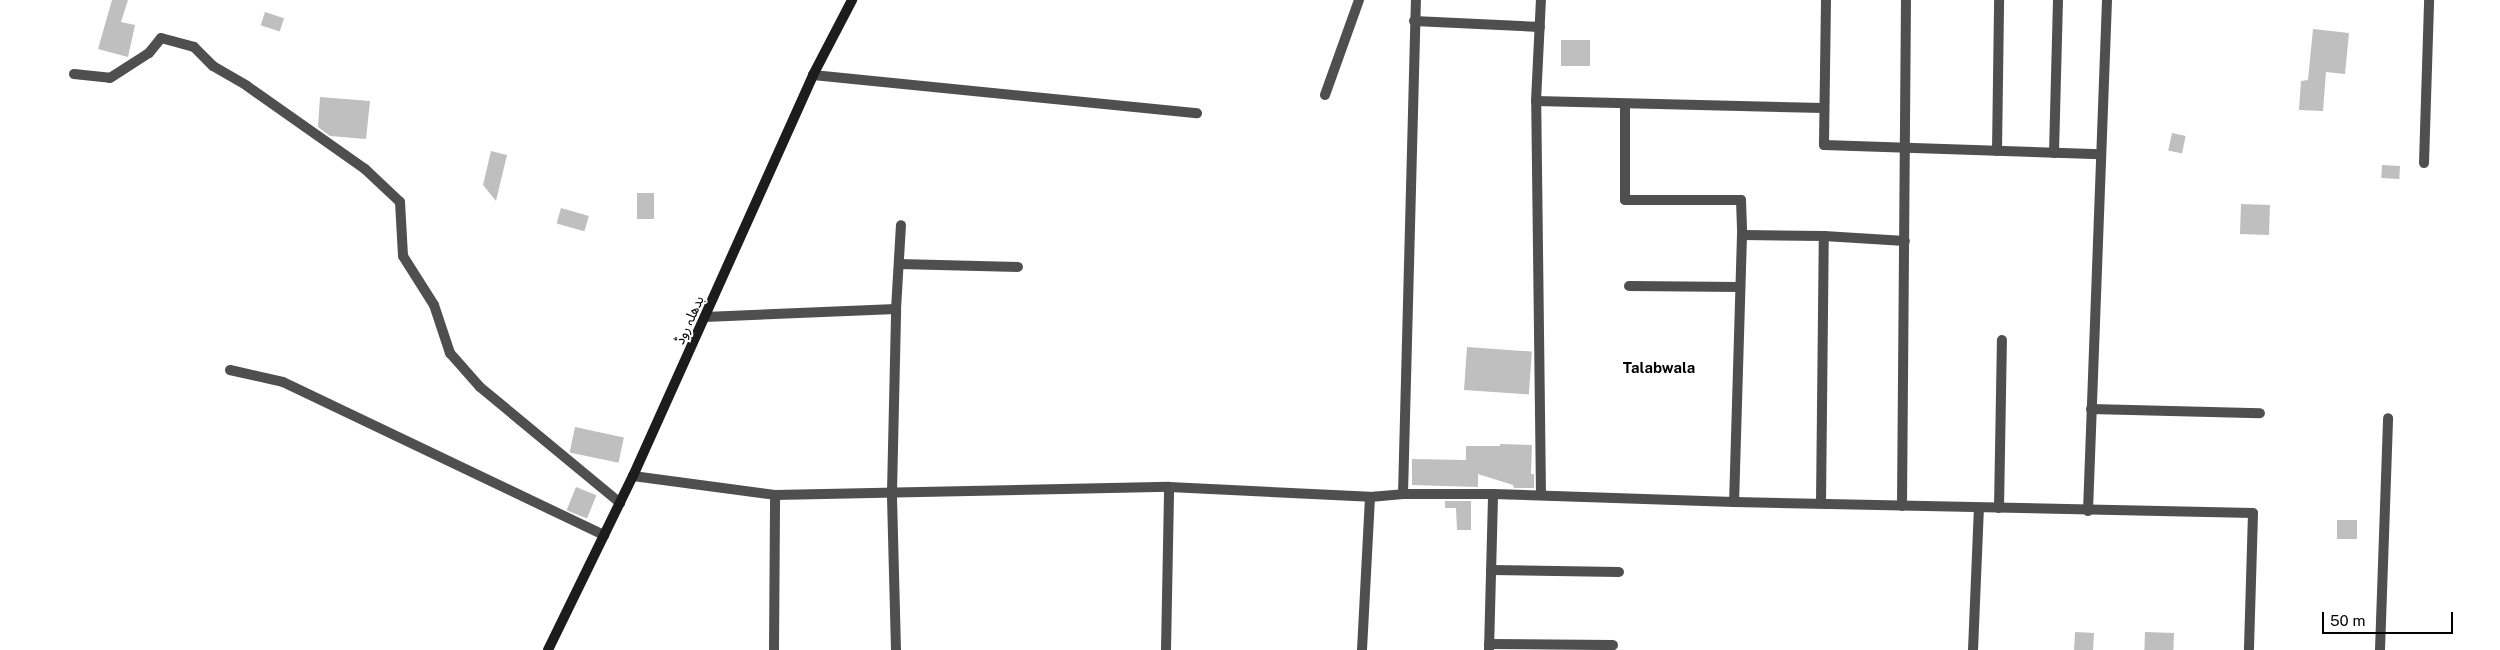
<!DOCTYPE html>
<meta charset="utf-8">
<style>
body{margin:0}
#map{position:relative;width:2500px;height:650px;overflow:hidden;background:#fff;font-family:"Public Sans","Noto Sans Arabic",sans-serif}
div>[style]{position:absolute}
.building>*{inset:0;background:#bfbfbf;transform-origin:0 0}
.street>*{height:10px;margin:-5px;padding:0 5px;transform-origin:5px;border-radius:5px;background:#4f4f4f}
.secondary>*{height:10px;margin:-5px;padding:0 5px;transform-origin:5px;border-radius:5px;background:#1c1c1c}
span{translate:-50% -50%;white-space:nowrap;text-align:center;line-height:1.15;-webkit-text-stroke:4px #fff;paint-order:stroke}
.street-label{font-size:14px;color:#000}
.neighbourhood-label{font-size:15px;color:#000;font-weight:700}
.scale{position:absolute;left:2322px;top:612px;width:131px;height:22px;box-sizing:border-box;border:2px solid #000;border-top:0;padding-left:6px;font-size:15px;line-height:18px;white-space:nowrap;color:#000;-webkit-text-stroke:4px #fff;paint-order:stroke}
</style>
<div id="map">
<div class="building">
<div style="clip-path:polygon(112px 0,128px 0,121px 22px,135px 25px,128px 57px,98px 49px)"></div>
<div style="left:265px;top:12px;width:20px;height:14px;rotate:18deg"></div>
<div style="clip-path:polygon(2313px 29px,2349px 33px,2345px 74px,2326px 72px,2323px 111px,2299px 110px,2301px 81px,2308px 80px)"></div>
<div style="left:1561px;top:40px;width:29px;height:26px"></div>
<div style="clip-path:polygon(320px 97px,370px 101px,366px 139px,330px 136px,318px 127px)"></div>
<div style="left:2172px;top:133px;width:14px;height:18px;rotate:12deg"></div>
<div style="clip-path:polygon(491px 151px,507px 155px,496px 201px,483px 185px)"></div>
<div style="left:2382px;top:165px;width:18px;height:13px;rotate:3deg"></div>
<div style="left:637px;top:193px;width:17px;height:26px"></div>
<div style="left:2241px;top:204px;width:29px;height:30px;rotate:2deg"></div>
<div style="left:561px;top:208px;width:29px;height:16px;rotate:16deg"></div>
<div style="left:1467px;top:347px;width:65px;height:43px;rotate:4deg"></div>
<div style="left:575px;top:427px;width:50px;height:26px;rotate:12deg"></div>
<div style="clip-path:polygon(1500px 444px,1532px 445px,1531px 474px,1534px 474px,1534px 488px,1514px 488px,1513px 485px,1478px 474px,1478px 487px,1412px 485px,1412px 459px,1466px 460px,1466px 446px,1500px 446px)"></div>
<div style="left:576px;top:487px;width:22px;height:25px;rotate:22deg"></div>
<div style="clip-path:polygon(1445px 501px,1471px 501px,1471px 530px,1457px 530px,1456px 508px,1445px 508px)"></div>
<div style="left:2337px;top:520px;width:20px;height:19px"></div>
<div style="left:2075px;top:632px;width:19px;height:18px;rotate:3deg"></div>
<div style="left:2145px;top:632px;width:29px;height:18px;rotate:2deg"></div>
</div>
<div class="street">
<div style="left:1826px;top:0;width:145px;rotate:90.8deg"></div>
<div style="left:1824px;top:145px;width:277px;rotate:1.9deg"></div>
<div style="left:1414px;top:21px;width:126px;rotate:2.7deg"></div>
<div style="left:74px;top:74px;width:36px;rotate:6deg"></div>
<div style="left:110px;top:78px;width:46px;rotate:-32.7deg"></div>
<div style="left:149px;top:53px;width:19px;rotate:-51deg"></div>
<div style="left:161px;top:38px;width:34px;rotate:15deg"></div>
<div style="left:194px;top:47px;width:27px;rotate:45deg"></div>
<div style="left:213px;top:66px;width:39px;rotate:30deg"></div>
<div style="left:247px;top:86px;width:144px;rotate:35.1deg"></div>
<div style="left:365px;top:169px;width:48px;rotate:43.3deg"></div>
<div style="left:400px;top:202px;width:54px;rotate:86.8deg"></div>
<div style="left:403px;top:256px;width:58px;rotate:57.7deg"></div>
<div style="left:434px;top:305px;width:51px;rotate:71.6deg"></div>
<div style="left:450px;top:353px;width:45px;rotate:48.6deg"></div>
<div style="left:480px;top:387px;width:182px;rotate:39.6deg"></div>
<div style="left:813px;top:75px;width:386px;rotate:5.7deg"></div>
<div style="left:1325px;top:95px;width:101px;rotate:-70.3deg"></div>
<div style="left:1536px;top:101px;width:288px;rotate:1.4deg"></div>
<div style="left:1625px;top:104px;width:96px;rotate:90deg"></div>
<div style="left:1625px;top:200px;width:116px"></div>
<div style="left:1741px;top:200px;width:35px;rotate:88deg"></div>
<div style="left:1742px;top:235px;width:267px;rotate:91.7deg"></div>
<div style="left:1997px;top:151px;width:151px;rotate:-89.2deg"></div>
<div style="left:2054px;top:153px;width:153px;rotate:-88.5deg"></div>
<div style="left:2424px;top:163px;width:163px;rotate:-88.2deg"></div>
<div style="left:1742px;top:235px;width:82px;rotate:0.7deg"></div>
<div style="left:1824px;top:236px;width:81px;rotate:3.5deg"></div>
<div style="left:899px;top:264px;width:119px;rotate:1.4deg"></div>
<div style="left:1629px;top:286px;width:111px;rotate:0.5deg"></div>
<div style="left:705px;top:317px;width:191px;rotate:-2.4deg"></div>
<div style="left:230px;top:370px;width:54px;rotate:12.8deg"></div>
<div style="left:283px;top:382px;width:356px;rotate:25.5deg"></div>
<div style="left:2091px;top:409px;width:169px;rotate:1.4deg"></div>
<div style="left:633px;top:476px;width:143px;rotate:7.6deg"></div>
<div style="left:775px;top:495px;width:394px;rotate:-1.2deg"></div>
<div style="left:1169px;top:487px;width:201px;rotate:2.8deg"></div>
<div style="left:1370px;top:497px;width:33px;rotate:-5deg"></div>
<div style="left:1403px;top:494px;width:90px"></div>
<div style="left:1493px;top:494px;width:241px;rotate:1.9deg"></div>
<div style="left:1734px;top:502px;width:519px;rotate:1.21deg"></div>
<div style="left:2253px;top:513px;width:137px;rotate:91.7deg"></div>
<div style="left:1403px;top:494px;width:494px;rotate:-88.5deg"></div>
<div style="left:1541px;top:495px;width:394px;rotate:-90.7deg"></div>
<div style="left:1536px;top:101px;width:101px;rotate:-87.2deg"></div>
<div style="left:1821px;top:503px;width:267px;rotate:-89.4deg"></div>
<div style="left:1902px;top:506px;width:506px;rotate:-89.55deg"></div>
<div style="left:1999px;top:508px;width:168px;rotate:-89deg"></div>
<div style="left:2088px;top:511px;width:511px;rotate:-87.87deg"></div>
<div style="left:1491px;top:570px;width:128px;rotate:0.9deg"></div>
<div style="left:1489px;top:644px;width:124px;rotate:0.5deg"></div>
<div style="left:774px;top:650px;width:155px;rotate:-89.6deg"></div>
<div style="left:896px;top:650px;width:158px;rotate:-91.5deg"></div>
<div style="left:892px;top:492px;width:183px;rotate:-88.7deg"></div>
<div style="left:896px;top:309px;width:84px;rotate:-86.6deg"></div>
<div style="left:1166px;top:650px;width:163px;rotate:-88.9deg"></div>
<div style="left:1362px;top:650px;width:153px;rotate:-87deg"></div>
<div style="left:1489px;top:650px;width:156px;rotate:-88.5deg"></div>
<div style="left:1973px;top:650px;width:142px;rotate:-87.6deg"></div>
<div style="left:2380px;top:650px;width:232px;rotate:-88deg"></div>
</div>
<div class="secondary">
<div style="left:548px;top:650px;width:194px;rotate:-64deg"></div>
<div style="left:633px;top:476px;width:440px;rotate:-65.8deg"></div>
<div style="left:813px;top:75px;width:85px;rotate:-62.5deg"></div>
</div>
<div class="street-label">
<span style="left:689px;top:320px;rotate:-66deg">بدھلہ روڈ</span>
</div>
<div class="neighbourhood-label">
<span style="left:1659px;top:368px">Talabwala</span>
</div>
<div class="scale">50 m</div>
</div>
